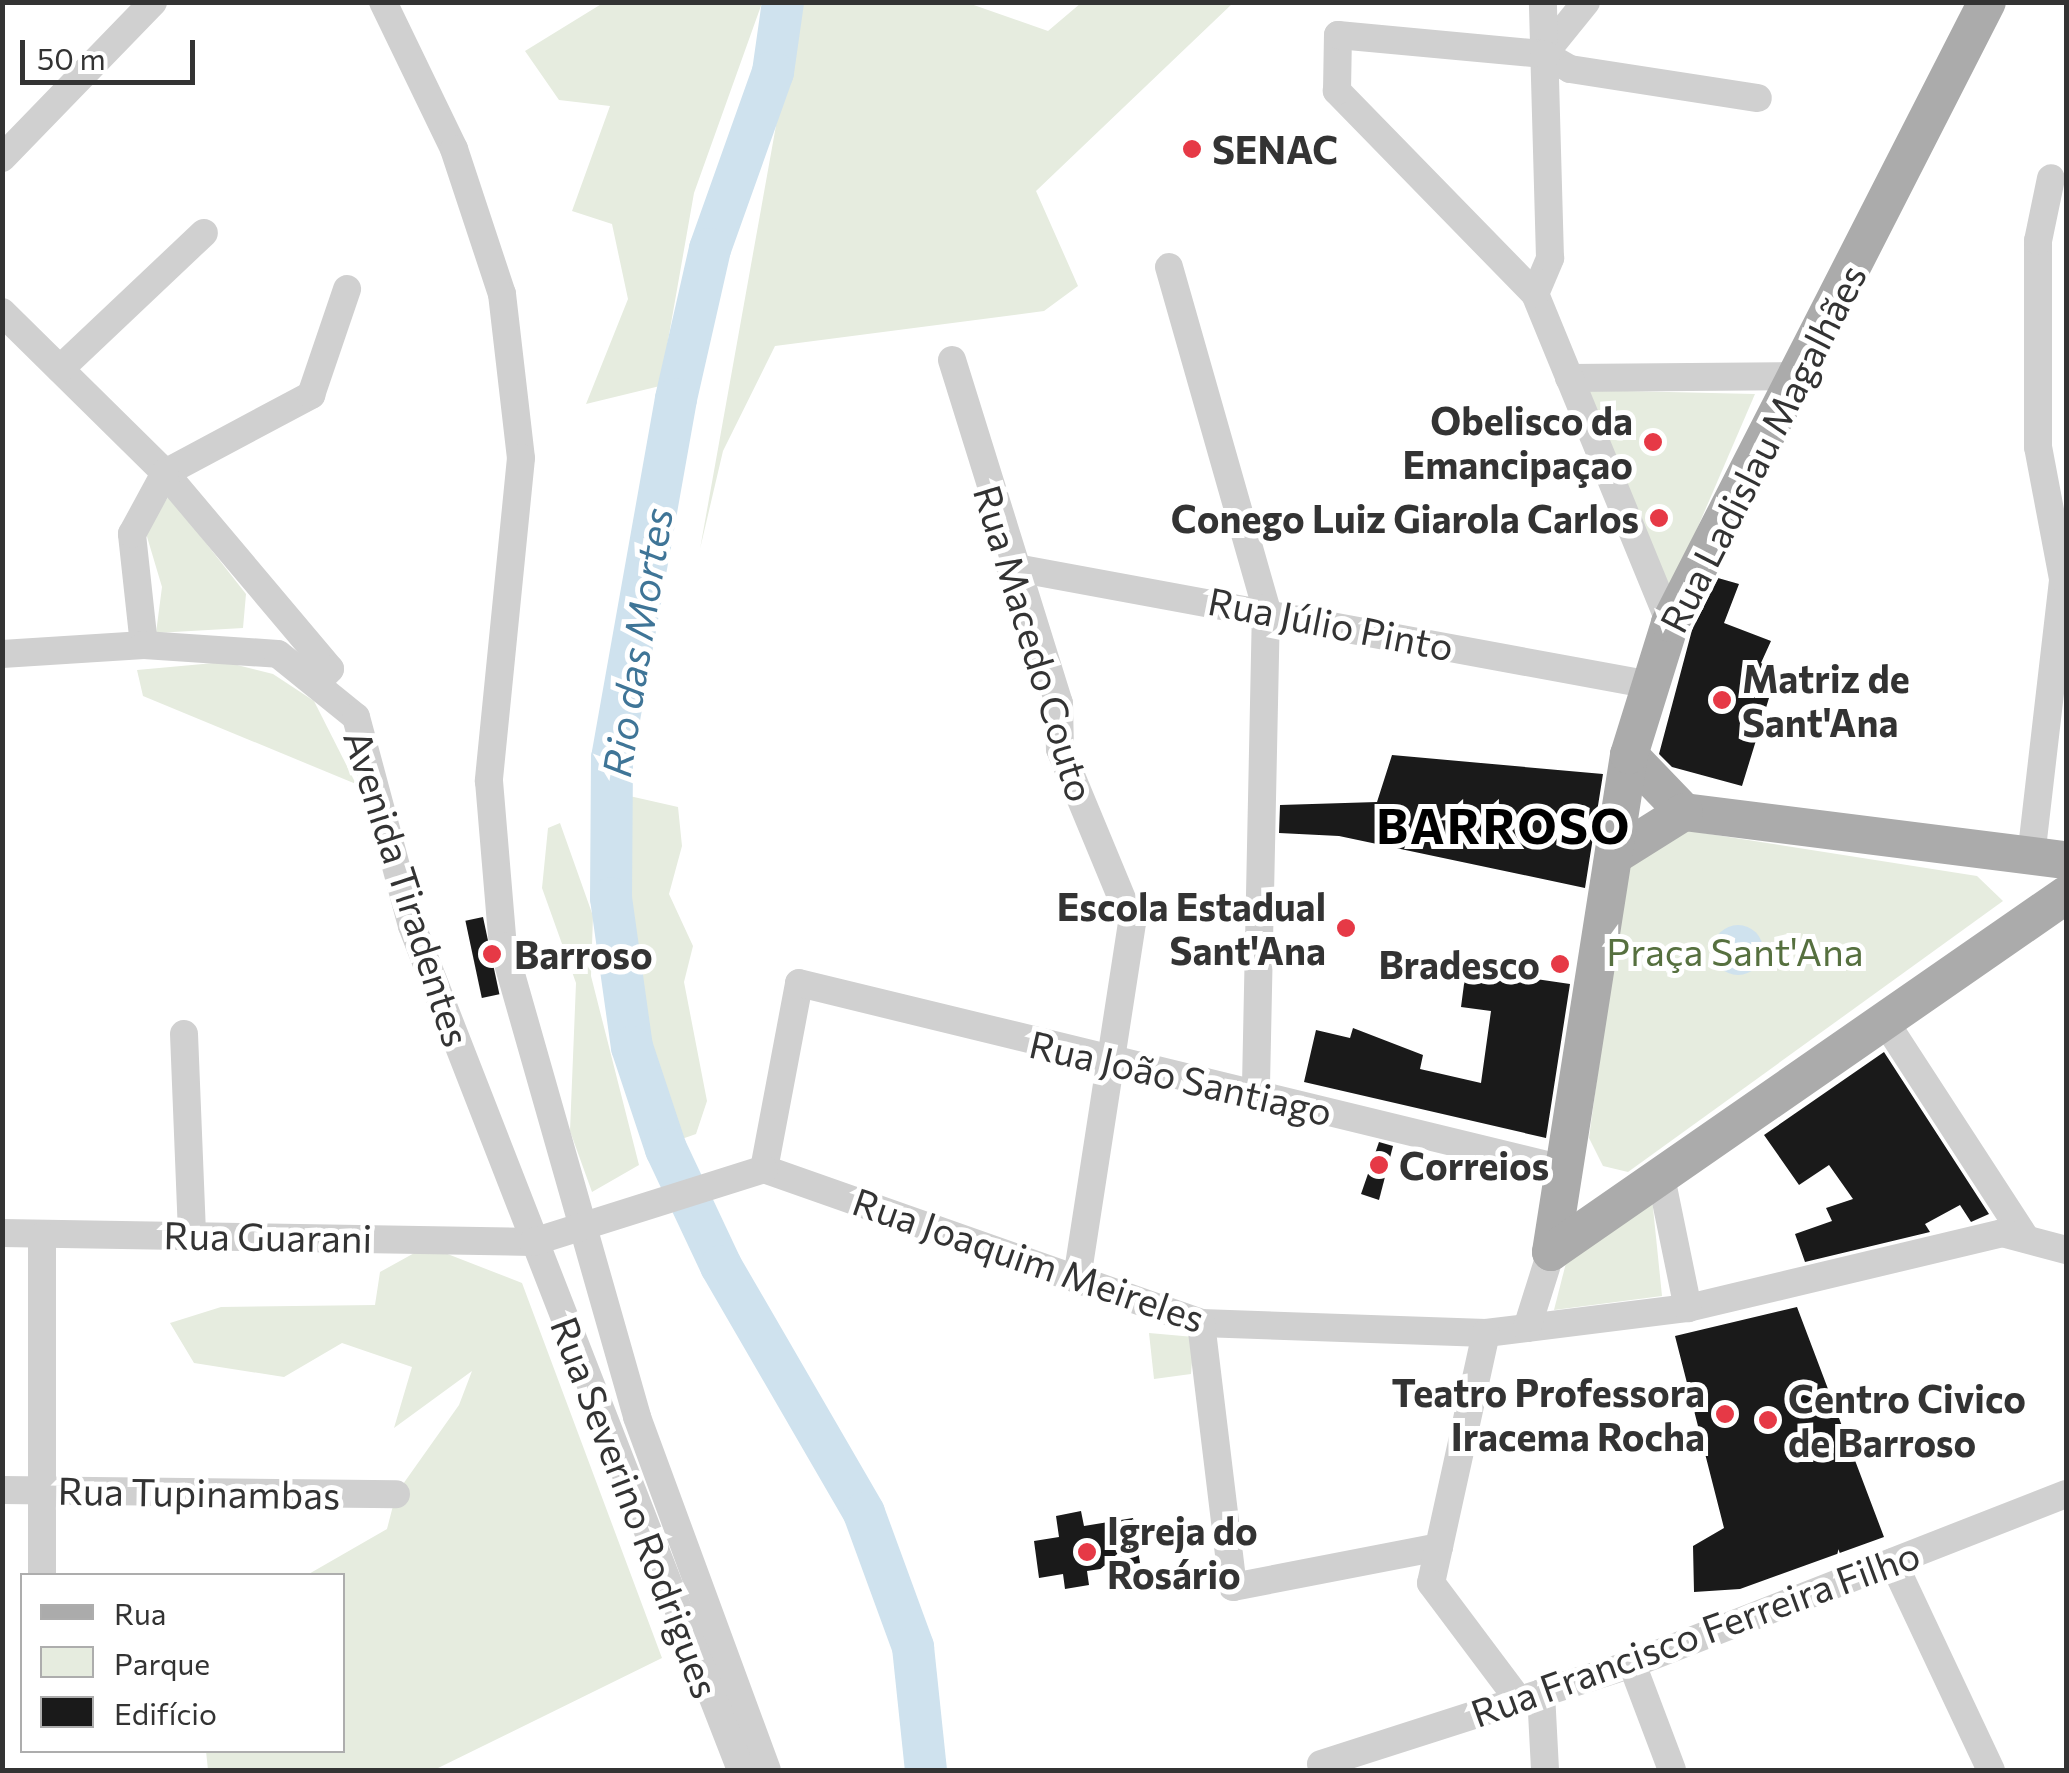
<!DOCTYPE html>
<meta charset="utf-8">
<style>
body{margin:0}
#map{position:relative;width:2069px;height:1773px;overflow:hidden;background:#fff;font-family:Commissioner,sans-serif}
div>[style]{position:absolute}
.green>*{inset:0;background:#e6ecdf}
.water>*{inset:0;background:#cfe2ee}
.round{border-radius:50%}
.river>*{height:42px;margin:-21px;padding:0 21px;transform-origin:21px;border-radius:21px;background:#cfe2ee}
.building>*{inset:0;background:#1a1a1a;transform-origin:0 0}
.minor>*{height:28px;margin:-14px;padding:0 14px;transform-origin:14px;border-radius:14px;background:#d0d0d0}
.major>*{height:38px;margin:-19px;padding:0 19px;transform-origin:19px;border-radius:19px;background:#ababab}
.dots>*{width:28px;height:28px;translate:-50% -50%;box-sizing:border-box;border:5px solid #fff;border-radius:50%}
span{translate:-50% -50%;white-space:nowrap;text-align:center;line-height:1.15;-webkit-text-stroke:10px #fff;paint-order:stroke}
.poi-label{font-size:38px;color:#333;font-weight:700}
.left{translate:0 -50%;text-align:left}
.right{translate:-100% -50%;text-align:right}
.street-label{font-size:38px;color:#333}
.park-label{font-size:38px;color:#56703f}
.water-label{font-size:40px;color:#3f7597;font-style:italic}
.district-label{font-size:48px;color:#000;font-weight:700;letter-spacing:2.5px}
.frame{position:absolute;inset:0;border:5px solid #333;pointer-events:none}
.legend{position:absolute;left:20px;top:1573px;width:325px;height:180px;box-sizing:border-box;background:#fff;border:2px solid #adadad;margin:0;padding:12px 18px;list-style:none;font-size:30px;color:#333}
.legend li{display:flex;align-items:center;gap:20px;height:50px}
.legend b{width:50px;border:2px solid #adadad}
.scale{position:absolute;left:20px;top:40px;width:175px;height:45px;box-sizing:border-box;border:5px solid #333;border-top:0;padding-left:12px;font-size:30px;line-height:35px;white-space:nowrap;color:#333;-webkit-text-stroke:8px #fff;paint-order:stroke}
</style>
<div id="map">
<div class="green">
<div style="clip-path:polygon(603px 3px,762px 3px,694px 193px,660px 386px,586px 404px,628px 299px,612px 224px,572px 211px,610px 106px,559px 100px,525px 51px)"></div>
<div style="clip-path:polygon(798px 3px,968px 3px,1048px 31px,1081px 3px,1233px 3px,1036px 191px,1078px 286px,1044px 311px,775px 346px,723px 451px,700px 549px)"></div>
<div style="clip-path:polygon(1581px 390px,1755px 394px,1669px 594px)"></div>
<div style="clip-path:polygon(169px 496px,246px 594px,243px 628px,156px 633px,162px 587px,145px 530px)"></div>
<div style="clip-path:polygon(225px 662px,273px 674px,314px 701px,356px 784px,143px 696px,137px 670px)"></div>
<div style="clip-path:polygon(625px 795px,678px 807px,682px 846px,669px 894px,693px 946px,684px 982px,707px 1101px,696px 1134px,676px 1141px,645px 1040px,623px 858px)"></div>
<div style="clip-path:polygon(560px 823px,593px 916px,591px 976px,639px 1165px,592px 1192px,570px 1131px,576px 983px,542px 888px,548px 828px)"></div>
<div style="clip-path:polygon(1671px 828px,1977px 876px,2003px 901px,1628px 1172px,1603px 1166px,1589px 1138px,1622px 892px,1630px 862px)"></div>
<div style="clip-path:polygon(1652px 1198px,1662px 1296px,1554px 1310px,1568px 1255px)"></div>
<div style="clip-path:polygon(427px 1246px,522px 1283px,662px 1658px,434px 1770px,208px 1770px,206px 1751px,342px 1750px,342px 1576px,307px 1575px,387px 1529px,396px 1494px,459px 1405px,472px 1371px,394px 1428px,412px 1367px,342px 1343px,284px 1377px,194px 1363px,170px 1323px,221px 1307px,375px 1305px,380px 1272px)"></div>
<div style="clip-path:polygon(1149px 1333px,1194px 1337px,1191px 1374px,1154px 1379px)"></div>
</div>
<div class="water">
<div class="round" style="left:1713px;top:925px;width:50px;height:50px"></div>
</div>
<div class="river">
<div style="left:783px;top:2px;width:71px;rotate:98.1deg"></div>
<div style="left:773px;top:72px;width:188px;rotate:109.6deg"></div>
<div style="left:710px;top:249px;width:154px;rotate:102.8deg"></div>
<div style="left:676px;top:399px;width:365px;rotate:100.1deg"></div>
<div style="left:612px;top:758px;width:140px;rotate:90.4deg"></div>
<div style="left:611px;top:898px;width:150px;rotate:82deg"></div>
<div style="left:632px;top:1047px;width:108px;rotate:71.6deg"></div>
<div style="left:666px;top:1149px;width:129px;rotate:64.8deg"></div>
<div style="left:721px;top:1266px;width:285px;rotate:59.9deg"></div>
<div style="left:864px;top:1513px;width:143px;rotate:69.9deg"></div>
<div style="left:913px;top:1647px;width:124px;rotate:84deg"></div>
</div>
<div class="building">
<div style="clip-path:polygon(1718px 578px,1739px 584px,1724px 623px,1771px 641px,1761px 663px,1777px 672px,1742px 786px,1672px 767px,1659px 754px,1692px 630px)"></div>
<div style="clip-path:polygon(1392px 755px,1603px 774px,1585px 888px,1339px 836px,1279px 833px,1280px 805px,1377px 802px)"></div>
<div style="left:483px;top:917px;width:79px;height:18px;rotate:78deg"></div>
<div style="clip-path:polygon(1466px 969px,1570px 984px,1546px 1138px,1304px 1082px,1316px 1030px,1350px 1038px,1353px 1028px,1423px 1055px,1420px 1069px,1481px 1083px,1491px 1011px,1461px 1007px)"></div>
<div style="clip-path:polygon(1884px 1052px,1989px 1214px,1971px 1222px,1960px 1205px,1925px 1224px,1930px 1232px,1805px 1262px,1795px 1234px,1832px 1221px,1826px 1208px,1853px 1199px,1829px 1165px,1799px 1185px,1764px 1135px)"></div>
<div style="clip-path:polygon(1379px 1142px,1393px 1146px,1379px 1200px,1361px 1194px)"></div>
<div style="clip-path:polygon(1797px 1307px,1884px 1537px,1740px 1589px,1694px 1592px,1693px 1546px,1724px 1528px,1675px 1336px)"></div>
<div style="clip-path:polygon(1081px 1511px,1084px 1526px,1133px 1518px,1140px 1563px,1087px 1571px,1089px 1585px,1065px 1589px,1063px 1574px,1039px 1578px,1034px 1541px,1059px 1537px,1056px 1516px)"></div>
</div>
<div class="minor">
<div style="left:383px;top:2px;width:163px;rotate:64.2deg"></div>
<div style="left:454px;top:149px;width:153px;rotate:71.7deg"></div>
<div style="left:502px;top:294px;width:165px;rotate:83.4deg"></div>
<div style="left:521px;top:458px;width:325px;rotate:95.7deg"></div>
<div style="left:489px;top:781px;width:166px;rotate:85.2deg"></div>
<div style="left:503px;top:946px;width:490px;rotate:74.1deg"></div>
<div style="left:637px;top:1417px;width:376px;rotate:69.8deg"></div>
<div style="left:1544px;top:54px;width:67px;rotate:-51.1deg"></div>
<div style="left:2px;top:158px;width:217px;rotate:-45.9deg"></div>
<div style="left:1169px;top:267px;width:355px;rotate:74.1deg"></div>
<div style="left:1266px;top:608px;width:485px;rotate:91.2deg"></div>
<div style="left:1535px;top:294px;width:39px;rotate:-67deg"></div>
<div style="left:1550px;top:258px;width:256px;rotate:-91.6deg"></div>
<div style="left:2px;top:312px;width:229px;rotate:44.6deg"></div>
<div style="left:165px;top:473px;width:256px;rotate:49.9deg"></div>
<div style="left:330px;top:669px;width:16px;rotate:135deg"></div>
<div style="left:952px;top:360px;width:359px;rotate:72.7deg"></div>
<div style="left:1059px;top:703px;width:46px;rotate:88.8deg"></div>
<div style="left:1060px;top:749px;width:188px;rotate:67.5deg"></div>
<div style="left:1132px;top:923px;width:359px;rotate:98.8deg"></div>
<div style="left:60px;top:369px;width:198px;rotate:-43.4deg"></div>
<div style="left:1569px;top:378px;width:228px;rotate:-0.5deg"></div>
<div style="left:165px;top:473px;width:166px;rotate:-28.1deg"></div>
<div style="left:311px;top:395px;width:112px;rotate:-71.2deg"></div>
<div style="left:1010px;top:567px;width:652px;rotate:10.43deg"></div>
<div style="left:1670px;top:623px;width:356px;rotate:-112.3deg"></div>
<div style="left:1535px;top:294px;width:284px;rotate:-134.3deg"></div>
<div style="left:1337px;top:91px;width:56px;rotate:-89deg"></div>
<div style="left:1338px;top:35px;width:207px;rotate:5.3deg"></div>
<div style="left:1544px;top:54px;width:30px;rotate:30deg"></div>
<div style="left:1570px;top:69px;width:190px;rotate:8.8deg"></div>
<div style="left:144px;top:645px;width:112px;rotate:-96.2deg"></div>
<div style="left:132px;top:534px;width:69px;rotate:-61.6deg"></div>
<div style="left:2px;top:654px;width:142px;rotate:-3.6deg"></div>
<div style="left:144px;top:645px;width:134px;rotate:3.8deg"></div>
<div style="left:278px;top:654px;width:100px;rotate:38.9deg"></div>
<div style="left:356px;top:717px;width:216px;rotate:75deg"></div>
<div style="left:412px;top:926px;width:906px;rotate:68.7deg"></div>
<div style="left:2031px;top:857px;width:280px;rotate:-83.4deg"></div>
<div style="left:2063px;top:579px;width:134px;rotate:-100.7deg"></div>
<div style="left:2038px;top:447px;width:206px;rotate:-90deg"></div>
<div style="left:2038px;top:241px;width:64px;rotate:-78.3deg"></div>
<div style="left:1884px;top:1020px;width:261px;rotate:57deg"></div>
<div style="left:184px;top:1034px;width:198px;rotate:87.7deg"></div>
<div style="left:764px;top:1169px;width:463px;rotate:19.4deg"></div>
<div style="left:1201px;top:1323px;width:285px;rotate:2deg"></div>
<div style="left:1486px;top:1333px;width:204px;rotate:-7.1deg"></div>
<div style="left:1688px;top:1308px;width:323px;rotate:-13.4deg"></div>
<div style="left:2002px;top:1233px;width:66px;rotate:14.9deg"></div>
<div style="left:764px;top:1169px;width:189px;rotate:-79.3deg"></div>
<div style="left:799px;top:983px;width:787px;rotate:13.67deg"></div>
<div style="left:1661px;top:1177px;width:134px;rotate:78.4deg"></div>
<div style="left:2px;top:1233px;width:531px;rotate:0.97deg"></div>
<div style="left:533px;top:1242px;width:242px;rotate:-17.5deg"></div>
<div style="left:1201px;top:1323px;width:266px;rotate:83.1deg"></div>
<div style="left:1233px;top:1587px;width:210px;rotate:-11deg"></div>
<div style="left:1527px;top:1328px;width:80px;rotate:-72.5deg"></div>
<div style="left:1486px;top:1333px;width:256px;rotate:102.4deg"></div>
<div style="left:1431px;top:1583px;width:146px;rotate:53.1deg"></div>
<div style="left:2px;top:1490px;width:394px;rotate:0.6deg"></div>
<div style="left:1893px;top:1562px;width:230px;rotate:64.8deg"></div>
<div style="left:42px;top:1576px;width:340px;rotate:-90deg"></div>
<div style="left:1632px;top:1664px;width:113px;rotate:69.3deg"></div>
<div style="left:1541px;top:1693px;width:77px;rotate:87deg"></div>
<div style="left:1321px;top:1764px;width:327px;rotate:-17.8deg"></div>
<div style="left:1632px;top:1664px;width:466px;rotate:-21.4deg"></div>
</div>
<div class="major">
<div style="left:1629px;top:755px;width:79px;rotate:46deg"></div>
<div style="left:1684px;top:812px;width:385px;rotate:7.2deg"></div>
<div style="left:1617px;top:854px;width:79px;rotate:-32.1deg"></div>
<div style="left:1551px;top:1252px;width:503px;rotate:-81.08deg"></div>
<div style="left:1629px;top:755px;width:138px;rotate:-72.7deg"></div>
<div style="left:1670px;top:623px;width:697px;rotate:-62.96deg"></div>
<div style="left:1551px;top:1252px;width:627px;rotate:-34.73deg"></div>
</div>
<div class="dots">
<div style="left:1192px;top:149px;background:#e63946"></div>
<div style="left:1653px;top:442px;background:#e63946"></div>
<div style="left:1659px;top:518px;background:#e63946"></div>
<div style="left:1722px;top:700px;background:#e63946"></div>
<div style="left:1346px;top:928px;background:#e63946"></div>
<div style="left:492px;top:954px;background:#e63946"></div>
<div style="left:1560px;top:964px;background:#e63946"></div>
<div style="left:1379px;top:1165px;background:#e63946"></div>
<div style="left:1725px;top:1414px;background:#e63946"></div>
<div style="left:1768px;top:1420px;background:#e63946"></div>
<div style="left:1087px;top:1552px;background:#e63946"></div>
</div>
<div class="poi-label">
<span class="left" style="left:1212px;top:149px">SENAC</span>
<span class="right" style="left:1633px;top:442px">Obelisco da<br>Emancipaçao</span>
<span class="right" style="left:1639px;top:518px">Conego Luiz Giarola Carlos</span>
<span class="left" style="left:1742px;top:700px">Matriz de<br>Sant'Ana</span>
<span class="right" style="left:1326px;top:928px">Escola Estadual<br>Sant'Ana</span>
<span class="left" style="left:514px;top:954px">Barroso</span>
<span class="right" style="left:1540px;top:964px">Bradesco</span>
<span class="left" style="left:1399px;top:1165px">Correios</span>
<span class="right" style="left:1705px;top:1414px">Teatro Professora<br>Iracema Rocha</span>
<span class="left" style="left:1788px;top:1420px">Centro Civico<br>de Barroso</span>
<span class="left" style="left:1107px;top:1552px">Igreja do<br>Rosário</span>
</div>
<div class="street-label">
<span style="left:1762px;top:448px;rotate:-63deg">Rua Ladislau Magalhães</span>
<span style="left:1331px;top:623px;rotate:11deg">Rua Júlio Pinto</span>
<span style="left:1035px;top:643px;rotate:73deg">Rua Macedo Couto</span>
<span style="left:408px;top:888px;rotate:72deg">Avenida Tiradentes</span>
<span style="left:1181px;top:1077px;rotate:13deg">Rua João Santiago</span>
<span style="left:268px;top:1236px;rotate:1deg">Rua Guarani</span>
<span style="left:1029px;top:1259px;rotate:19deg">Rua Joaquim Meireles</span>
<span style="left:199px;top:1492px;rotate:1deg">Rua Tupinambas</span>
<span style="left:636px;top:1507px;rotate:69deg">Rua Severino Rodrigues</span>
<span style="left:1695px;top:1633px;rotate:-20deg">Rua Francisco Ferreira Filho</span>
</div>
<div class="park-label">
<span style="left:1735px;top:951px">Praça Sant'Ana</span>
</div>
<div class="water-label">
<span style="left:636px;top:642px;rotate:-81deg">Rio das Mortes</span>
</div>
<div class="district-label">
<span style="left:1504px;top:825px">BARROSO</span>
</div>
<div class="frame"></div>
<ul class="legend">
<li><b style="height:12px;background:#ababab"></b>Rua</li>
<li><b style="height:28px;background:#e6ecdf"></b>Parque</li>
<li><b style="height:28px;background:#1a1a1a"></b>Edifício</li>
</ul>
<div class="scale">50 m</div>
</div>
